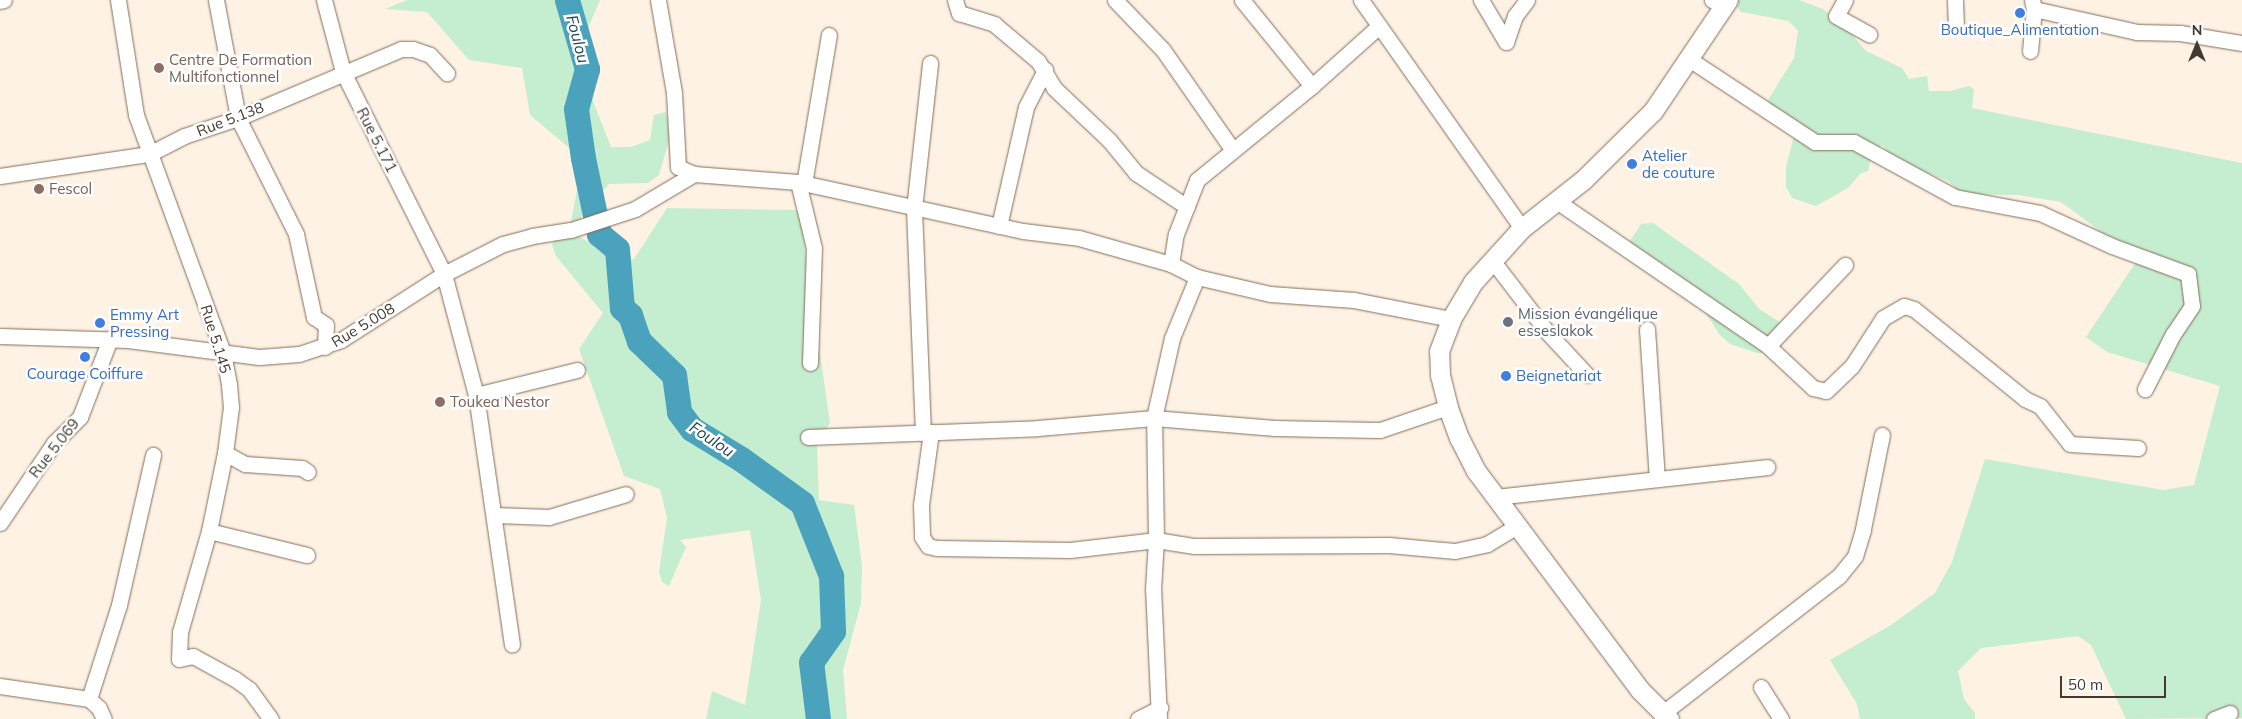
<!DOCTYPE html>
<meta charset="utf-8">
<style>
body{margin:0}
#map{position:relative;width:2242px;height:719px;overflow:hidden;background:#fef2e4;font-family:Mulish,sans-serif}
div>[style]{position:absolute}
.green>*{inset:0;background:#c5edcf}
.river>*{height:25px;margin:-12.5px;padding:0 12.5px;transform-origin:12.5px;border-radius:12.5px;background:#4aa2bc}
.roads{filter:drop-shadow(0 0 1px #806e59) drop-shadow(0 0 1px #806e59)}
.minor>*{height:15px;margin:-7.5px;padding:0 7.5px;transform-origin:7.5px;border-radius:7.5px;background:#fff}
.tertiary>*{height:19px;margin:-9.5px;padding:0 9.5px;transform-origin:9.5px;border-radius:9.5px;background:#fff}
.dots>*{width:14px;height:14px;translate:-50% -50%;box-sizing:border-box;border:2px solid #fff;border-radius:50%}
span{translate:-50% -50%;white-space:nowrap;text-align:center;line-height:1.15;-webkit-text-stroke:5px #fff;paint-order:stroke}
.shop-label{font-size:15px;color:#366cbe}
.left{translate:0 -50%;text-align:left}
.education-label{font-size:15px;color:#785e54}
.street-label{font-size:15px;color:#423a30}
.worship-label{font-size:15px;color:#5b616d}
.water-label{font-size:16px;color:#1f4652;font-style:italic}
.north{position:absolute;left:2172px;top:20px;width:50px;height:50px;-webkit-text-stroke:4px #fff;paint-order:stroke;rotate:0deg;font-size:14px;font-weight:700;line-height:20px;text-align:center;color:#423a30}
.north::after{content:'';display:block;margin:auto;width:18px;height:22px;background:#423a30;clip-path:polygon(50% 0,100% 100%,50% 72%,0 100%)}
.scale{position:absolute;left:2060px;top:676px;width:106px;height:22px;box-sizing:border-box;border:2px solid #423a30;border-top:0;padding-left:6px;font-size:15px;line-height:18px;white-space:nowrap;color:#423a30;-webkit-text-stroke:4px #fff;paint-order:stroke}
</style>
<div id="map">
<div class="green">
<div style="clip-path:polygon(407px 0,600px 0,583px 39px,583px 76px,611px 147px,631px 147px,650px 140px,654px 115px,666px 112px,670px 137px,659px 175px,648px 183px,609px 184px,569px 231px,624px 262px,634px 259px,667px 208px,795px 210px,800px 214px,830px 423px,817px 445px,819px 500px,854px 505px,862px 566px,861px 603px,843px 670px,847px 719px,706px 719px,712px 691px,745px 705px,761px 600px,750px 530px,680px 540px,686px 547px,669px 586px,662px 582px,659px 572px,667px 518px,660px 489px,624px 476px,579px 349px,603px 313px,556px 256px,552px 244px,555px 238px,569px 231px,579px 180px,574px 152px,530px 115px,522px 68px,469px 60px,427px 12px,385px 9px)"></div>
<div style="clip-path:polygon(1738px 0,1799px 0,1823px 9px,1844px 25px,1866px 51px,1902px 68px,1909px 79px,1927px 76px,1929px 91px,1950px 91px,1969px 86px,1974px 89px,1972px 108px,2242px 163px,2242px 718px,2126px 719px,2091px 645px,2078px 636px,1981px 648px,1958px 671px,1964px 699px,1975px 713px,1975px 719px,1860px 719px,1857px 704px,1830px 660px,1891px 625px,1935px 593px,1952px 562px,1985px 459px,2163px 490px,2194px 485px,2220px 386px,2107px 352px,2086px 337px,2138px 259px,2061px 202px,2019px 195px,1962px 194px,1948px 181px,1894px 159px,1882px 145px,1872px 153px,1868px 171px,1861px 173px,1848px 188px,1816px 206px,1792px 198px,1786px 187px,1786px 167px,1796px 128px,1774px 112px,1768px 100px,1794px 58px,1798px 31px,1789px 21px,1741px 12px,1737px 7px)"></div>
<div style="clip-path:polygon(1653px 223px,1739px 284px,1759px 309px,1781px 323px,1769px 353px,1757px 353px,1730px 344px,1720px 335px,1701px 306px,1630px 254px,1630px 241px,1641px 224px)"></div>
</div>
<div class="river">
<div style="left:567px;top:0;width:72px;rotate:73.8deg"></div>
<div style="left:587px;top:69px;width:41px;rotate:105.4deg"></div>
<div style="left:576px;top:109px;width:49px;rotate:81.9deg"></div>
<div style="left:583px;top:158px;width:78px;rotate:78.1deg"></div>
<div style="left:599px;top:234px;width:23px;rotate:40deg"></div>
<div style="left:617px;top:249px;width:59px;rotate:85.2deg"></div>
<div style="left:622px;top:308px;width:11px;rotate:41deg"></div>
<div style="left:630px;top:315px;width:28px;rotate:71deg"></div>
<div style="left:639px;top:341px;width:49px;rotate:44.2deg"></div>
<div style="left:674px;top:375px;width:37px;rotate:82deg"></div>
<div style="left:679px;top:412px;width:21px;rotate:53deg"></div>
<div style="left:692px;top:429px;width:57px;rotate:31.5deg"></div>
<div style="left:741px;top:459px;width:75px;rotate:35.8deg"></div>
<div style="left:802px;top:503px;width:79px;rotate:68.3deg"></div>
<div style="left:831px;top:576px;width:55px;rotate:87.9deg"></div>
<div style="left:833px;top:631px;width:38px;rotate:125deg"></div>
<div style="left:811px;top:662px;width:57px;rotate:83deg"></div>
</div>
<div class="roads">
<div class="minor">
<div style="left:118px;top:0;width:116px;rotate:81.1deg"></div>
<div style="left:136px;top:115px;width:253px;rotate:69.9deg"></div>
<div style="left:223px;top:353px;width:33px;rotate:79deg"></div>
<div style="left:229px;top:385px;width:22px;rotate:85deg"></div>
<div style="left:231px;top:407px;width:46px;rotate:97.4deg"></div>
<div style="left:225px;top:453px;width:80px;rotate:101.6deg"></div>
<div style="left:209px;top:531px;width:105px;rotate:106deg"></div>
<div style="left:180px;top:632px;width:27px;rotate:92deg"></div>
<div style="left:179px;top:659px;width:14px;rotate:-12deg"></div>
<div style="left:193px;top:656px;width:48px;rotate:28.7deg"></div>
<div style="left:235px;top:679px;width:17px;rotate:36deg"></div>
<div style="left:249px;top:689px;width:37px;rotate:54deg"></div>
<div style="left:216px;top:0;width:120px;rotate:79.4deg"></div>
<div style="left:238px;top:118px;width:130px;rotate:63.4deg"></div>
<div style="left:296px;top:234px;width:85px;rotate:77.8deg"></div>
<div style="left:314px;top:317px;width:14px;rotate:34deg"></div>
<div style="left:326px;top:325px;width:22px;rotate:93deg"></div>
<div style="left:324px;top:0;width:74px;rotate:75.2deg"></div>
<div style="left:343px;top:72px;width:226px;rotate:63.4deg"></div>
<div style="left:444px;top:274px;width:125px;rotate:75.2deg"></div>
<div style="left:476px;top:395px;width:252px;rotate:81.8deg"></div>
<div style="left:658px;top:0;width:94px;rotate:80.2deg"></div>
<div style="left:674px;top:93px;width:74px;rotate:86.9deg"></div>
<div style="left:678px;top:167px;width:17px;rotate:24deg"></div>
<div style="left:955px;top:0;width:14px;rotate:73deg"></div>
<div style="left:959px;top:13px;width:37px;rotate:17deg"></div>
<div style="left:994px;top:24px;width:57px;rotate:40.1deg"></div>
<div style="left:1038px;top:61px;width:31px;rotate:59deg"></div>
<div style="left:1054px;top:88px;width:76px;rotate:43.4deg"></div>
<div style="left:1109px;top:140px;width:43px;rotate:50.7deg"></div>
<div style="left:1136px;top:173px;width:61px;rotate:33.7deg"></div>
<div style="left:1115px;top:0;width:69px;rotate:46.2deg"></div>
<div style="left:1163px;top:50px;width:121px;rotate:55.1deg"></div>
<div style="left:1242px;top:0;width:111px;rotate:50.9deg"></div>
<div style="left:1361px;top:0;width:279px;rotate:54.8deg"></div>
<div style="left:1481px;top:0;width:49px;rotate:59.2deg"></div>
<div style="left:1506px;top:42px;width:28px;rotate:-71deg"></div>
<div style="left:1515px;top:16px;width:20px;rotate:-53deg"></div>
<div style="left:1712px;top:0;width:15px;rotate:28deg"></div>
<div style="left:1845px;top:0;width:18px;rotate:119deg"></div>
<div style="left:1836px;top:16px;width:38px;rotate:29deg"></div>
<div style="left:1955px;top:0;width:25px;rotate:88deg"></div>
<div style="left:2032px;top:0;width:9px;rotate:77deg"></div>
<div style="left:2034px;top:9px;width:106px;rotate:12.6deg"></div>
<div style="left:2137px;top:32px;width:43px;rotate:1.3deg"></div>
<div style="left:2180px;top:33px;width:63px;rotate:9.2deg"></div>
<div style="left:0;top:1px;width:4px;rotate:-14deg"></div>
<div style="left:2030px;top:51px;width:42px;rotate:-84.6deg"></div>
<div style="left:1689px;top:59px;width:151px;rotate:33.4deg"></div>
<div style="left:1815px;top:142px;width:39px"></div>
<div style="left:1854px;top:142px;width:115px;rotate:28.6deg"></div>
<div style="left:1955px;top:197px;width:86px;rotate:10.7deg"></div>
<div style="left:2040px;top:213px;width:79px;rotate:24.6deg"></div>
<div style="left:2112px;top:246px;width:81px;rotate:20.2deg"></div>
<div style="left:2188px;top:274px;width:32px;rotate:83deg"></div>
<div style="left:2192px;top:306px;width:34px;rotate:124deg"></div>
<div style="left:2173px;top:334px;width:62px;rotate:117deg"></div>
<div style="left:0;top:176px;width:151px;rotate:-8.4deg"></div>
<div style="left:149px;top:154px;width:39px;rotate:-27deg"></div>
<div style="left:184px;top:136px;width:57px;rotate:-18.4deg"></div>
<div style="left:238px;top:118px;width:177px;rotate:-22.9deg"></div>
<div style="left:401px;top:49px;width:12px"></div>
<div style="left:413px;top:49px;width:18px;rotate:19deg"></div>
<div style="left:430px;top:55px;width:25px;rotate:47deg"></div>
<div style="left:798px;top:182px;width:68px;rotate:76.4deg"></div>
<div style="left:814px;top:248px;width:115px;rotate:92deg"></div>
<div style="left:804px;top:184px;width:151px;rotate:-80.5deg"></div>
<div style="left:1558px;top:202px;width:255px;rotate:34.4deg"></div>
<div style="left:1768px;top:346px;width:62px;rotate:43deg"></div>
<div style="left:1813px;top:388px;width:13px;rotate:13deg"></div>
<div style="left:1826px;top:391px;width:36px;rotate:-44deg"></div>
<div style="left:1852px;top:366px;width:57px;rotate:-57.1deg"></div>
<div style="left:1883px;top:318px;width:24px;rotate:-30deg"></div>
<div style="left:1904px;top:306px;width:10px;rotate:17deg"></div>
<div style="left:1914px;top:309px;width:143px;rotate:39deg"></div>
<div style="left:2025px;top:399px;width:17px;rotate:25deg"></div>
<div style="left:2040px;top:406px;width:48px;rotate:51.7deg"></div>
<div style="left:2070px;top:444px;width:68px;rotate:3.4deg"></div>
<div style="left:999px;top:226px;width:122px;rotate:-77.2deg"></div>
<div style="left:1026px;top:107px;width:42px;rotate:-62.8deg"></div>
<div style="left:1492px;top:260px;width:92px;rotate:52.5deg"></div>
<div style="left:1548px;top:333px;width:57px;rotate:47.1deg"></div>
<div style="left:1171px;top:264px;width:30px;rotate:-81deg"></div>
<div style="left:1176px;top:234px;width:58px;rotate:-68.7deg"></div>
<div style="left:1197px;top:180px;width:149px;rotate:-39.3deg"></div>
<div style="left:1312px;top:86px;width:89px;rotate:-41.8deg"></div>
<div style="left:1647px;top:329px;width:149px;rotate:86.2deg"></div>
<div style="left:0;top:336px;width:128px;rotate:1.8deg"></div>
<div style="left:128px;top:340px;width:132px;rotate:7.4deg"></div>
<div style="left:259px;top:357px;width:40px;rotate:-4.3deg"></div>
<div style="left:299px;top:354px;width:44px;rotate:-18.4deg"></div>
<div style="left:341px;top:340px;width:122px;rotate:-32.7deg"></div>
<div style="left:444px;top:274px;width:66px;rotate:-27deg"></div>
<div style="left:503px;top:244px;width:30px;rotate:-15deg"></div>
<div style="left:532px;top:236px;width:39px;rotate:-9deg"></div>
<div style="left:571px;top:230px;width:67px;rotate:-18.2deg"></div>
<div style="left:635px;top:209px;width:69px;rotate:-30.7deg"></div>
<div style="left:694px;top:174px;width:104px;rotate:4.4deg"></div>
<div style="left:798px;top:182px;width:230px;rotate:12.3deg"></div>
<div style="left:1023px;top:231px;width:56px;rotate:7.1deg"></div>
<div style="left:1079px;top:238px;width:96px;rotate:15.8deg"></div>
<div style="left:1171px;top:264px;width:29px;rotate:27deg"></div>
<div style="left:1197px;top:277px;width:75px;rotate:13.1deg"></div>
<div style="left:1270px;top:294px;width:84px;rotate:4.1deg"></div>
<div style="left:1354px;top:300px;width:99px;rotate:11.1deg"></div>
<div style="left:1768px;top:346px;width:112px;rotate:-46.5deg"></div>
<div style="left:476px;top:395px;width:104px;rotate:-13.9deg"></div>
<div style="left:931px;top:432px;width:74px;rotate:97.8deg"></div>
<div style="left:921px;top:505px;width:32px;rotate:88deg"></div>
<div style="left:922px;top:537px;width:11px;rotate:56deg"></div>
<div style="left:928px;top:546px;width:9px;rotate:13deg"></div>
<div style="left:937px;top:548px;width:133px;rotate:0.9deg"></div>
<div style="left:1070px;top:550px;width:87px;rotate:-6.6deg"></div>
<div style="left:1156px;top:540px;width:39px;rotate:9deg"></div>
<div style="left:1195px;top:546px;width:194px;rotate:-0.3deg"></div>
<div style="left:1389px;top:545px;width:66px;rotate:5.2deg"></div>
<div style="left:1455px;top:551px;width:33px;rotate:-12deg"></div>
<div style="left:1487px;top:544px;width:35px;rotate:-31deg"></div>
<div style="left:923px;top:433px;width:224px;rotate:-92.3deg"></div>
<div style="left:914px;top:209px;width:147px;rotate:-83.7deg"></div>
<div style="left:808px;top:437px;width:230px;rotate:-2.2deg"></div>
<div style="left:1038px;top:428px;width:116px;rotate:-4.9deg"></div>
<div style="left:1154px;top:418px;width:121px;rotate:4.7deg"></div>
<div style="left:1275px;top:428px;width:105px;rotate:1.1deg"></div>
<div style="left:1380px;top:430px;width:72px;rotate:-18.7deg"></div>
<div style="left:225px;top:453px;width:23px;rotate:29deg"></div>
<div style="left:245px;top:464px;width:57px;rotate:4deg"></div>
<div style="left:302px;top:468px;width:7px;rotate:34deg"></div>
<div style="left:1496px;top:497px;width:273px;rotate:-6.3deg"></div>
<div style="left:495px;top:515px;width:54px;rotate:2.1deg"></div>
<div style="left:549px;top:517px;width:80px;rotate:-16.6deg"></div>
<div style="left:0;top:523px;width:97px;rotate:-56deg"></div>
<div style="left:54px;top:443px;width:37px;rotate:-45deg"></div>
<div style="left:80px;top:417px;width:84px;rotate:-69deg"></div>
<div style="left:209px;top:531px;width:101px;rotate:13.8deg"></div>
<div style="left:0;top:686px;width:90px;rotate:8.3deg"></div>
<div style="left:89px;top:699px;width:13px;rotate:42deg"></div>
<div style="left:99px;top:708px;width:12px;rotate:66deg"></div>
<div style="left:1761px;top:687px;width:38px;rotate:58deg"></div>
<div style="left:89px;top:699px;width:99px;rotate:-72.3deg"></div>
<div style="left:119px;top:605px;width:154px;rotate:-77.2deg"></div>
<div style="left:1663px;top:713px;width:223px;rotate:-37.9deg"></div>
<div style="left:1839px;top:576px;width:26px;rotate:-51deg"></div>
<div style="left:1855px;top:556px;width:28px;rotate:-73deg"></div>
<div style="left:1863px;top:529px;width:96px;rotate:-78.6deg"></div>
<div style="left:1138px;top:719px;width:25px;rotate:-27deg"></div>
<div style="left:1159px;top:719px;width:130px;rotate:-92.6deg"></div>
<div style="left:1153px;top:589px;width:49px;rotate:-86.5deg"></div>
<div style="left:1156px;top:540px;width:122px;rotate:-90.9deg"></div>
<div style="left:1154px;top:418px;width:82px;rotate:-77.3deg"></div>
<div style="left:1172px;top:338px;width:66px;rotate:-67.7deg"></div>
<div style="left:2214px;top:719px;width:17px;rotate:-21deg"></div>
</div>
<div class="tertiary">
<div style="left:1669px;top:719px;width:41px;rotate:-135deg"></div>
<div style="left:1640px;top:690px;width:274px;rotate:-126.8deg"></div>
<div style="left:1476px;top:471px;width:37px;rotate:-117deg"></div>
<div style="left:1459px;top:438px;width:33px;rotate:-110deg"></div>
<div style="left:1448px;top:407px;width:33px;rotate:-104deg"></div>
<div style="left:1440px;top:375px;width:24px;rotate:-92deg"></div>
<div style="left:1439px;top:351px;width:34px;rotate:-69deg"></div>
<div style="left:1451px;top:319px;width:43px;rotate:-59.3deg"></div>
<div style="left:1473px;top:282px;width:73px;rotate:-47.8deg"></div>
<div style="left:1522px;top:228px;width:78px;rotate:-38.2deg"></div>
<div style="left:1583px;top:180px;width:98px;rotate:-44.6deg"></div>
<div style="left:1653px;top:111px;width:134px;rotate:-56deg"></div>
</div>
</div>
<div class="dots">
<div style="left:2020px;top:13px;background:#3f7fe0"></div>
<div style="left:159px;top:68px;background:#8d6e63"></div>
<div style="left:1632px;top:164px;background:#3f7fe0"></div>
<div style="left:39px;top:189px;background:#8d6e63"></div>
<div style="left:1508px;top:322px;background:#6b7280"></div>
<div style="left:100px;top:323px;background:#3f7fe0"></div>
<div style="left:85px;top:357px;background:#3f7fe0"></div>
<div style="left:1506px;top:376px;background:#3f7fe0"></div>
<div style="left:440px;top:402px;background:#8d6e63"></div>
</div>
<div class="shop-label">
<span style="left:2020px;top:30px">Boutique_Alimentation</span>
<span class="left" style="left:1642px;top:164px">Atelier<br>de couture</span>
<span class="left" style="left:110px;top:323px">Emmy Art<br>Pressing</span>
<span style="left:85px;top:374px">Courage Coiffure</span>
<span class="left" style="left:1516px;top:376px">Beignetariat</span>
</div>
<div class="education-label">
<span class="left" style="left:169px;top:68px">Centre De Formation<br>Multifonctionnel</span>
<span class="left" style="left:49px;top:189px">Fescol</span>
<span class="left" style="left:450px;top:402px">Toukea Nestor</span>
</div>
<div class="street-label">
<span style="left:230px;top:119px;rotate:-21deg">Rue 5.138</span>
<span style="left:377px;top:140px;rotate:63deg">Rue 5.171</span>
<span style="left:363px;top:325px;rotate:-31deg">Rue 5.008</span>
<span style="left:216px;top:339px;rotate:73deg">Rue 5.145</span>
<span style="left:54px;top:448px;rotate:-52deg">Rue 5.069</span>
</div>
<div class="worship-label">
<span class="left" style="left:1518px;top:322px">Mission évangélique<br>esseslakok</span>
</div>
<div class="water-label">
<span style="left:578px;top:39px;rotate:75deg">Foulou</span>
<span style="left:712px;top:439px;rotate:34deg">Foulou</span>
</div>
<div class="north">N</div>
<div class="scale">50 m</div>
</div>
